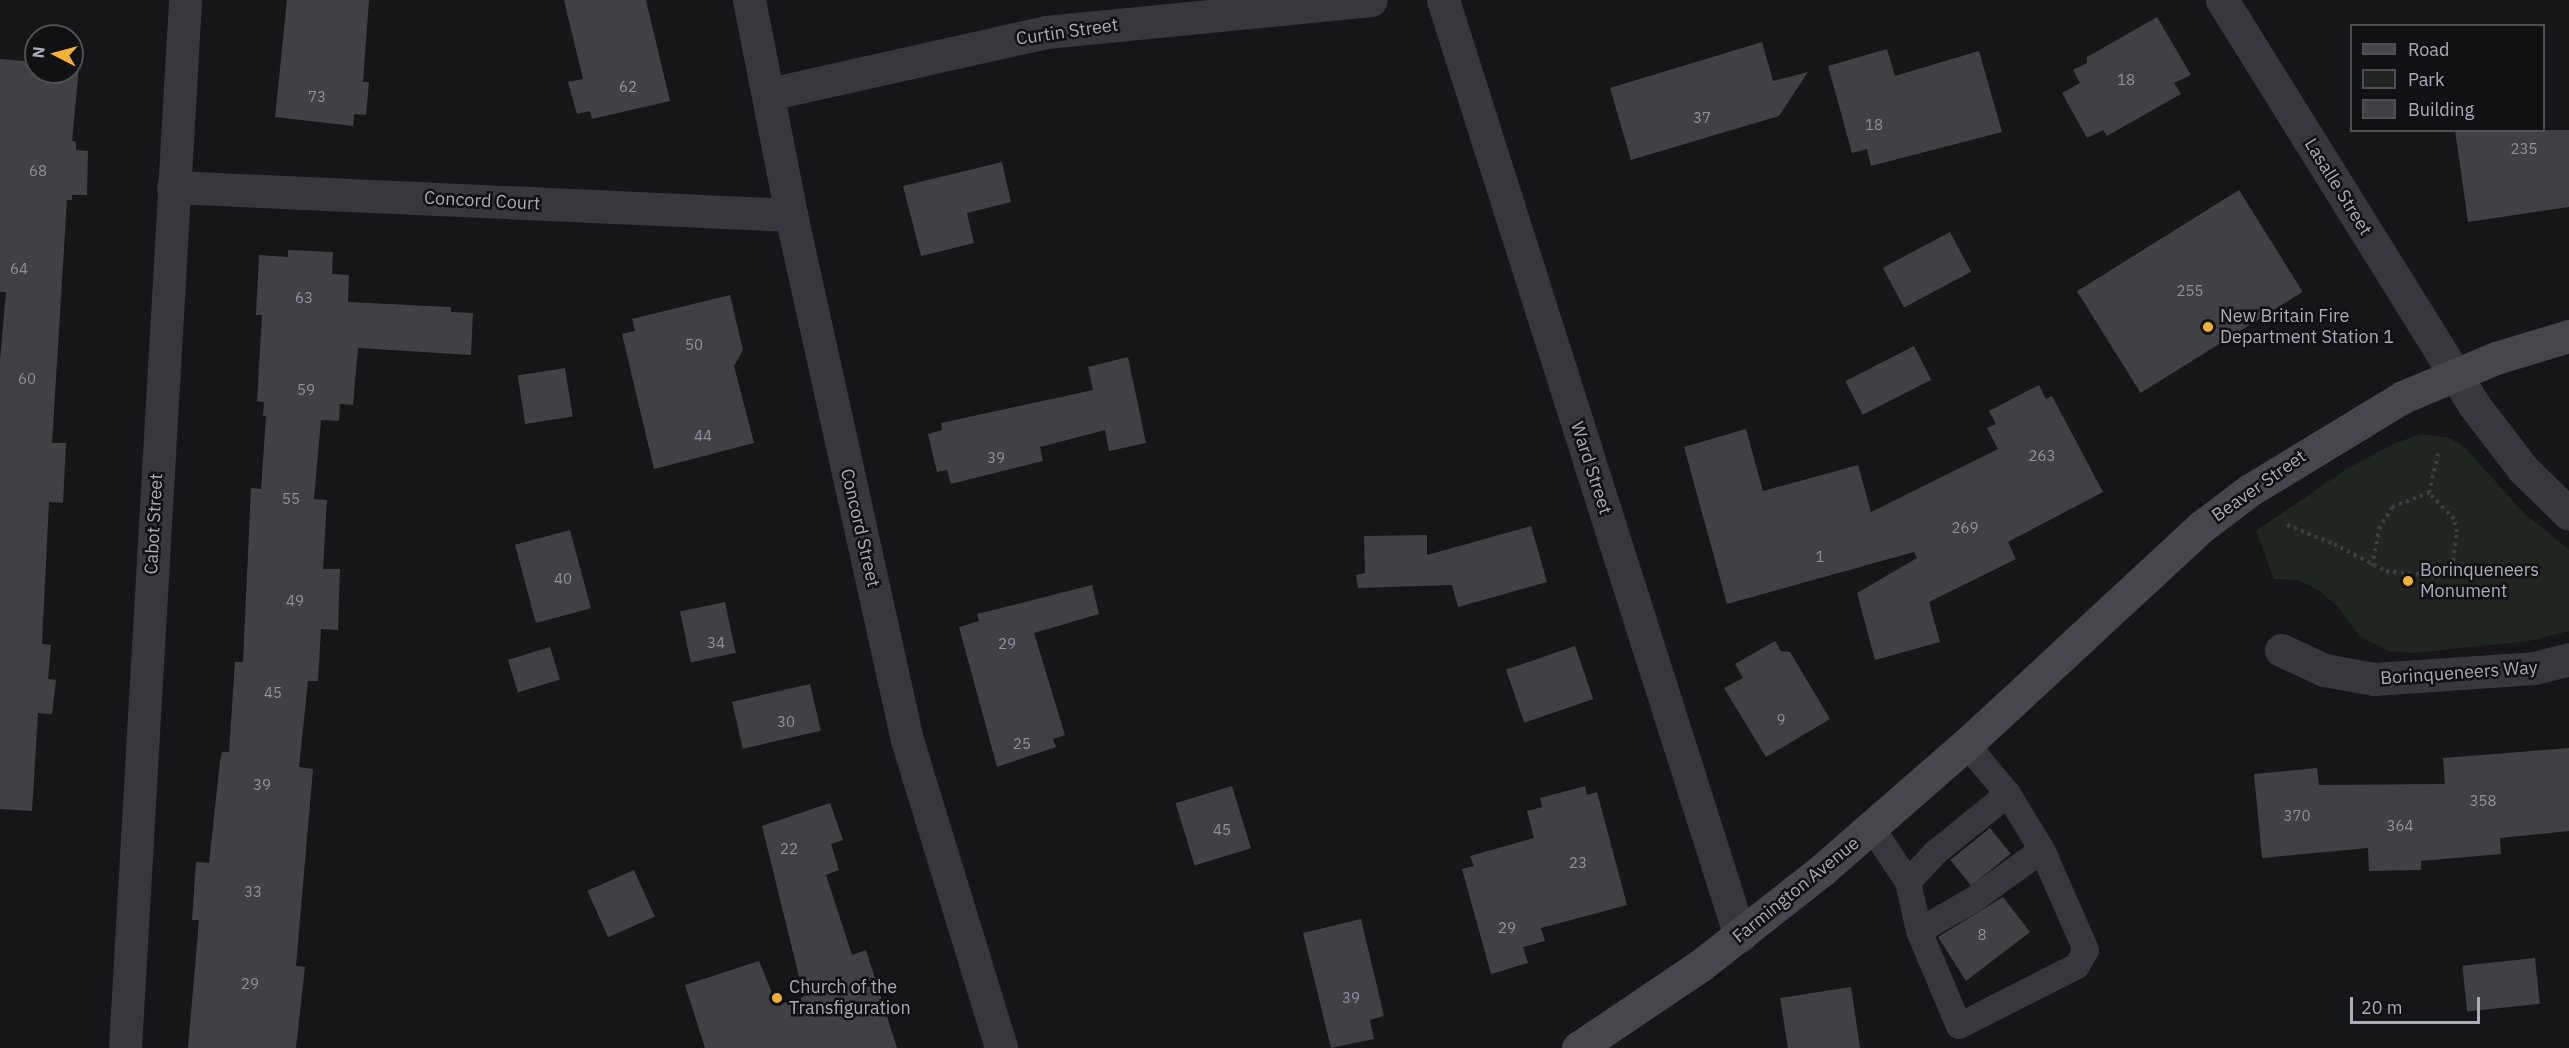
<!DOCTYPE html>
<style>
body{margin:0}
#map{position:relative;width:2569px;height:1048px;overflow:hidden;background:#161618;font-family:"IBM Plex Sans",sans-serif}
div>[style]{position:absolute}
.green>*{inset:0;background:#1e261f}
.building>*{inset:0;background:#404145;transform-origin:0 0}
.path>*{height:4px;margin-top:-2px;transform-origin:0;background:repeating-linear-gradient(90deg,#3d3f44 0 3px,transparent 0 7.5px)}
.lane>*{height:26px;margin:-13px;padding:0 13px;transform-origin:13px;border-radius:13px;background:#37383d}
.street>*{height:33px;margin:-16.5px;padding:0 16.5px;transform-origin:16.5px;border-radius:16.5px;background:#37383d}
.secondary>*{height:33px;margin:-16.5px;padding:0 16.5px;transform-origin:16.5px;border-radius:16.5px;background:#45474d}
.dots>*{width:16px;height:16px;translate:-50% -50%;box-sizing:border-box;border:3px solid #111113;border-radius:50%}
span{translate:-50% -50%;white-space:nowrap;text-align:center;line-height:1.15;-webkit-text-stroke:5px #111113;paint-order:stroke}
.number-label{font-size:15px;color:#8e929b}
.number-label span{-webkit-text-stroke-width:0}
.street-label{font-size:18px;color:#a8adb8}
.poi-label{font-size:18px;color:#a8adb8}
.left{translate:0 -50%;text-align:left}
.legend{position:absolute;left:2350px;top:24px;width:195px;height:108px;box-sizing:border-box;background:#111113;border:2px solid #4d4f55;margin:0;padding:8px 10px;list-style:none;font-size:18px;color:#a8adb8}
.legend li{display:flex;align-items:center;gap:12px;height:30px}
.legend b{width:30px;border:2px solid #4d4f55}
.north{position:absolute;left:24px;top:24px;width:60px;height:60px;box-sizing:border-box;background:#111113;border:2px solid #4d4f55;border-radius:50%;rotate:276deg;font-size:16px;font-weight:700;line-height:24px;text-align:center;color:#a8adb8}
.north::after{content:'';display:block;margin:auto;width:21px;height:27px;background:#f2b134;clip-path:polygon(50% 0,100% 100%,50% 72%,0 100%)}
.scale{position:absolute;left:2350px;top:997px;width:130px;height:27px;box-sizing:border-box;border:3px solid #a8adb8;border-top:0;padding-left:8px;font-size:18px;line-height:21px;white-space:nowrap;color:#a8adb8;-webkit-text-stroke:4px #111113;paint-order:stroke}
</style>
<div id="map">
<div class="green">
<div style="clip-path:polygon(2421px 434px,2450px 438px,2465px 448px,2523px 512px,2569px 550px,2569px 631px,2529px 641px,2414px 653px,2389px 651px,2359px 636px,2339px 608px,2320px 591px,2298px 580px,2274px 579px,2256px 531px,2345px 470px,2393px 444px)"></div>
</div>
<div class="building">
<div style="clip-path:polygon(287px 0,369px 0,363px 82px,369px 82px,366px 115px,354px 114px,353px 126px,275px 117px)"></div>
<div style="clip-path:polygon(564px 0,646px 0,670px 101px,592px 119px,590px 111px,577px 114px,568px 82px,583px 79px)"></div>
<div style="clip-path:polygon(2157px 17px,2191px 75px,2174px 83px,2181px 94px,2107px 136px,2103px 130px,2087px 138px,2062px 93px,2080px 83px,2073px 70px,2087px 63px,2087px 57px)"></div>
<div style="clip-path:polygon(1762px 42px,1773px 81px,1808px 72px,1779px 116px,1631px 160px,1610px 88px)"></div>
<div style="clip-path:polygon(1887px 49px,1895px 76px,1979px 51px,2002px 132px,1871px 166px,1867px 149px,1852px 153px,1828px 66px)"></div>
<div style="clip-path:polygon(0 59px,36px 62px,36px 72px,72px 72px,72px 66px,79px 67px,72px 141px,76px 142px,76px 150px,88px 151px,87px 195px,72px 195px,72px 200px,67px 200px,52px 443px,66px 443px,63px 503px,49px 502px,42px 644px,51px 645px,48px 679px,56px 680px,52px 714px,38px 713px,32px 811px,0 809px,0 360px,6px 292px,0 292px)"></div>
<div style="clip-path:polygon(2455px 130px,2569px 130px,2569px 207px,2468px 222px)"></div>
<div style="clip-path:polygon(1002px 162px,1011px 202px,967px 213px,974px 243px,921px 256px,903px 186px)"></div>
<div style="left:2239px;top:190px;width:120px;height:191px;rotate:58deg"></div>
<div style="left:1950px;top:232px;width:45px;height:76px;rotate:62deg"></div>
<div style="clip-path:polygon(288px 250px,333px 252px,332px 274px,349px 275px,348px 302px,451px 307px,451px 312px,473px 313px,471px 355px,358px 348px,353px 405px,340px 404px,339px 421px,321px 420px,314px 499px,327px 500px,323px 569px,340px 569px,338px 630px,321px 629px,318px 681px,308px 681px,299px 767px,313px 769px,296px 966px,305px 967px,296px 1048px,188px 1048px,199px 920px,192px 920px,196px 862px,209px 863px,220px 761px,222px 752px,229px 752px,235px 662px,243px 662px,251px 488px,261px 489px,266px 416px,263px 416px,264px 402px,257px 401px,262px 315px,256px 315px,259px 255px,288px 257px)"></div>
<div style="clip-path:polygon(730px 295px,743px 350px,734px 366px,754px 443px,654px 469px,622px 334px,635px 331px,632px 319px)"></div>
<div style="left:1914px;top:346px;width:38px;height:77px;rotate:63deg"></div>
<div style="clip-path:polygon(1128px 357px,1146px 443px,1109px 451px,1105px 430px,1040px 447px,1043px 461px,951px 484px,947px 470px,937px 472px,928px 434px,942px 430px,941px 423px,1093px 390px,1088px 367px)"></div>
<div style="left:565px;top:368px;width:49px;height:48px;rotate:81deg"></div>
<div style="clip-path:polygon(2039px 385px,2046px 399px,2052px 396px,2103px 492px,2008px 542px,2016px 559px,1929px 602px,1940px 642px,1875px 660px,1857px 593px,1917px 558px,1914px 552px,1727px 604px,1684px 447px,1746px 429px,1763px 491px,1858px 465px,1871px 512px,1998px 449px,1987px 428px,1996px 424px,1989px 411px)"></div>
<div style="clip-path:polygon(1531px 526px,1547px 582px,1458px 607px,1452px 585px,1358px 588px,1356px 575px,1365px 573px,1364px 536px,1427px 535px,1427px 555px)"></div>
<div style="left:570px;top:530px;width:81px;height:57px;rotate:75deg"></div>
<div style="clip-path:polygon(1092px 585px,1099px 614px,1034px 633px,1065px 735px,1053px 739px,1056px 747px,997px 767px,959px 627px,979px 621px,977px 614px)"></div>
<div style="left:725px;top:602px;width:52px;height:46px;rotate:78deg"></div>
<div style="clip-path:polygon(1775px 641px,1781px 651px,1790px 652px,1830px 719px,1766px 757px,1724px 688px,1743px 678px,1735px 664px)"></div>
<div style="left:1575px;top:646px;width:56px;height:73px;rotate:71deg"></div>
<div style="left:550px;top:647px;width:34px;height:44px;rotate:73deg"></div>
<div style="left:810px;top:684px;width:48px;height:80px;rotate:77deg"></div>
<div style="clip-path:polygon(2569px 748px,2569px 831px,2500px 838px,2501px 854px,2421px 861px,2421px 870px,2369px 871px,2368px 848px,2262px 858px,2254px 774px,2317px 768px,2319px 785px,2445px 784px,2443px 758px)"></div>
<div style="left:1232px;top:786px;width:65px;height:59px;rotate:73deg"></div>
<div style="clip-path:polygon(1585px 786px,1587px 795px,1597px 792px,1627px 905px,1541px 928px,1545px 941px,1523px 947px,1528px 963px,1491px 974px,1462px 869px,1474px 866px,1470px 856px,1534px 838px,1527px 811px,1542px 807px,1540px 798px)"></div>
<div style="clip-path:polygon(830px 803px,843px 840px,831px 844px,839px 870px,826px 875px,852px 955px,866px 950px,897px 1048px,705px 1048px,685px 985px,759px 961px,777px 1005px,804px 997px,762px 826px)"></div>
<div style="left:1990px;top:828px;width:33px;height:51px;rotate:51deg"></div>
<div style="left:634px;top:870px;width:51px;height:51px;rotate:66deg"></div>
<div style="clip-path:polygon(2003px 897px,2030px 932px,1966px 981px,1938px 937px)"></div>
<div style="clip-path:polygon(1361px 919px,1384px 1016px,1370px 1020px,1374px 1039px,1331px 1048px,1303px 933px)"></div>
<div style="left:2535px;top:958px;width:46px;height:73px;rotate:84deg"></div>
<div style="clip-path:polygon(1851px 987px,1860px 1048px,1788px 1048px,1780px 998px)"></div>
</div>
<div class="path">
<div style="left:2429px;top:493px;width:44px;rotate:-76.9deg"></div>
<div style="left:2287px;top:525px;width:51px;rotate:22deg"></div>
<div style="left:2334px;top:544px;width:59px;rotate:27.4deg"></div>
<div style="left:2386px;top:571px;width:54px;rotate:6.3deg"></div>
<div style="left:2440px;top:577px;width:15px;rotate:-37deg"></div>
<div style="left:2452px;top:568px;width:36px;rotate:-82deg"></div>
<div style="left:2457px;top:532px;width:13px;rotate:-103deg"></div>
<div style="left:2454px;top:519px;width:36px;rotate:-134deg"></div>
<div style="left:2372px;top:566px;width:38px;rotate:-79deg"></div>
<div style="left:2379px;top:529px;width:26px;rotate:-59deg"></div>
<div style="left:2392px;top:507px;width:40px;rotate:-21deg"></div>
</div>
<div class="lane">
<div style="left:1872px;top:828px;width:65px;rotate:56.3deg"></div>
<div style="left:1908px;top:882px;width:50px;rotate:77.3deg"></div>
<div style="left:1919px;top:931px;width:103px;rotate:67.2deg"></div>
<div style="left:1959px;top:1026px;width:132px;rotate:-27deg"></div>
<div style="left:2077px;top:966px;width:18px;rotate:-61deg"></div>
<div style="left:2086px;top:950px;width:109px;rotate:-113.7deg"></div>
<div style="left:2042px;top:850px;width:66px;rotate:-121.3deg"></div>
<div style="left:2008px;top:794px;width:65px;rotate:-130deg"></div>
<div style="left:1908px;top:882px;width:40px;rotate:-47deg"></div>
<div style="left:1935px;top:853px;width:94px;rotate:-38.9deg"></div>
<div style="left:1919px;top:931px;width:62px;rotate:-29.9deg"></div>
<div style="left:1973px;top:900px;width:85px;rotate:-35.9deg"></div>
</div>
<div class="street">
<div style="left:749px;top:0;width:219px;rotate:78.9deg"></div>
<div style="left:791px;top:215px;width:538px;rotate:77.54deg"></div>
<div style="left:907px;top:740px;width:322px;rotate:73deg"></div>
<div style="left:1443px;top:0;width:982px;rotate:72.4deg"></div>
<div style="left:2222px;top:0;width:477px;rotate:58.1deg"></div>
<div style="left:2474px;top:405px;width:81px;rotate:52.6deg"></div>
<div style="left:2523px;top:469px;width:64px;rotate:44.4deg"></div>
<div style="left:769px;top:94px;width:284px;rotate:-12.6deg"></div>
<div style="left:1046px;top:32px;width:326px;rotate:-5.6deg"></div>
<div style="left:173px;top:187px;width:619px;rotate:2.59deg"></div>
<div style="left:2281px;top:650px;width:47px;rotate:24.9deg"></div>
<div style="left:2324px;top:670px;width:51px;rotate:10.2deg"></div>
<div style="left:2374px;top:679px;width:160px;rotate:-3.9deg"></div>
<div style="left:2534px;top:668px;width:36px;rotate:-14deg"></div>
<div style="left:125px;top:1048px;width:1050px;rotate:-86.72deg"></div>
</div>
<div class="secondary">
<div style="left:1578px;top:1048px;width:148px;rotate:-34deg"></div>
<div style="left:1701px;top:965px;width:154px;rotate:-38.1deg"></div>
<div style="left:1822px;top:870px;width:196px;rotate:-41.1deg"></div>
<div style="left:1970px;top:741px;width:315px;rotate:-42.8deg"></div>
<div style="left:2201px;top:527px;width:61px;rotate:-37.1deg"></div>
<div style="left:2250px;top:490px;width:179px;rotate:-31.3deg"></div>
<div style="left:2403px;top:397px;width:101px;rotate:-22.8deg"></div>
<div style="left:2496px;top:358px;width:76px;rotate:-16.8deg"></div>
</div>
<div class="dots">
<div style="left:2208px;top:327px;background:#f2b134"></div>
<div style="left:2408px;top:581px;background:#f2b134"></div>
<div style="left:777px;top:998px;background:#f2b134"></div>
</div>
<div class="number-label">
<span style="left:2126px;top:80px">18</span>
<span style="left:628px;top:87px">62</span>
<span style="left:317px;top:97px">73</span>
<span style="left:1702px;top:118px">37</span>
<span style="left:1874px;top:125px">18</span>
<span style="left:2524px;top:149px">235</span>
<span style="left:38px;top:171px">68</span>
<span style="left:19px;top:269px">64</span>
<span style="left:2190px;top:291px">255</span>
<span style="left:304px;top:298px">63</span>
<span style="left:694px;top:345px">50</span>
<span style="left:27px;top:379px">60</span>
<span style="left:306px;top:390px">59</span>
<span style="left:703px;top:436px">44</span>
<span style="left:2042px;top:456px">263</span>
<span style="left:996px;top:458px">39</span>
<span style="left:291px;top:499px">55</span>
<span style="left:1965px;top:528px">269</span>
<span style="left:1820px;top:557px">1</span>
<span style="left:563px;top:579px">40</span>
<span style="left:295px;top:601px">49</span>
<span style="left:716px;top:643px">34</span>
<span style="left:1007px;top:644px">29</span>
<span style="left:273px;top:693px">45</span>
<span style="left:1781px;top:720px">9</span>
<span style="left:786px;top:722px">30</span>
<span style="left:1022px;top:744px">25</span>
<span style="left:262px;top:785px">39</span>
<span style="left:2483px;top:801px">358</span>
<span style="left:2297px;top:816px">370</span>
<span style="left:2400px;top:826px">364</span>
<span style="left:1222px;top:830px">45</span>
<span style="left:789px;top:849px">22</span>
<span style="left:1578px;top:863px">23</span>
<span style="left:253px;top:892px">33</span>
<span style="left:1507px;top:928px">29</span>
<span style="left:1982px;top:935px">8</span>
<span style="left:250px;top:984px">29</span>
<span style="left:1351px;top:998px">39</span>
</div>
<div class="street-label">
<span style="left:1067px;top:32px;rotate:-8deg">Curtin Street</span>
<span style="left:2338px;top:187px;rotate:58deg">Lasalle Street</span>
<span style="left:482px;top:201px;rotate:3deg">Concord Court</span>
<span style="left:1591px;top:468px;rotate:72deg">Ward Street</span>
<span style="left:2259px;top:486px;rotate:-35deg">Beaver Street</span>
<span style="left:154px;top:524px;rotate:-87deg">Cabot Street</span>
<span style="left:860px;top:528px;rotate:77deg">Concord Street</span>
<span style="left:2459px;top:673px;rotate:-4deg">Borinqueneers Way</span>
<span style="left:1796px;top:890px;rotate:-39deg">Farmington Avenue</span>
</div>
<div class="poi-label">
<span class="left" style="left:2220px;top:327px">New Britain Fire<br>Department Station 1</span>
<span class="left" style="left:2420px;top:581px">Borinqueneers<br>Monument</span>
<span class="left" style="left:789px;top:998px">Church of the<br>Transfiguration</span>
</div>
<ul class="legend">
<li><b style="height:8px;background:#45474d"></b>Road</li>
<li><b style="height:16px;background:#1e261f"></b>Park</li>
<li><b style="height:16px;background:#404145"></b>Building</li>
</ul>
<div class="north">N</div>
<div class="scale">20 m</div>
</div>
